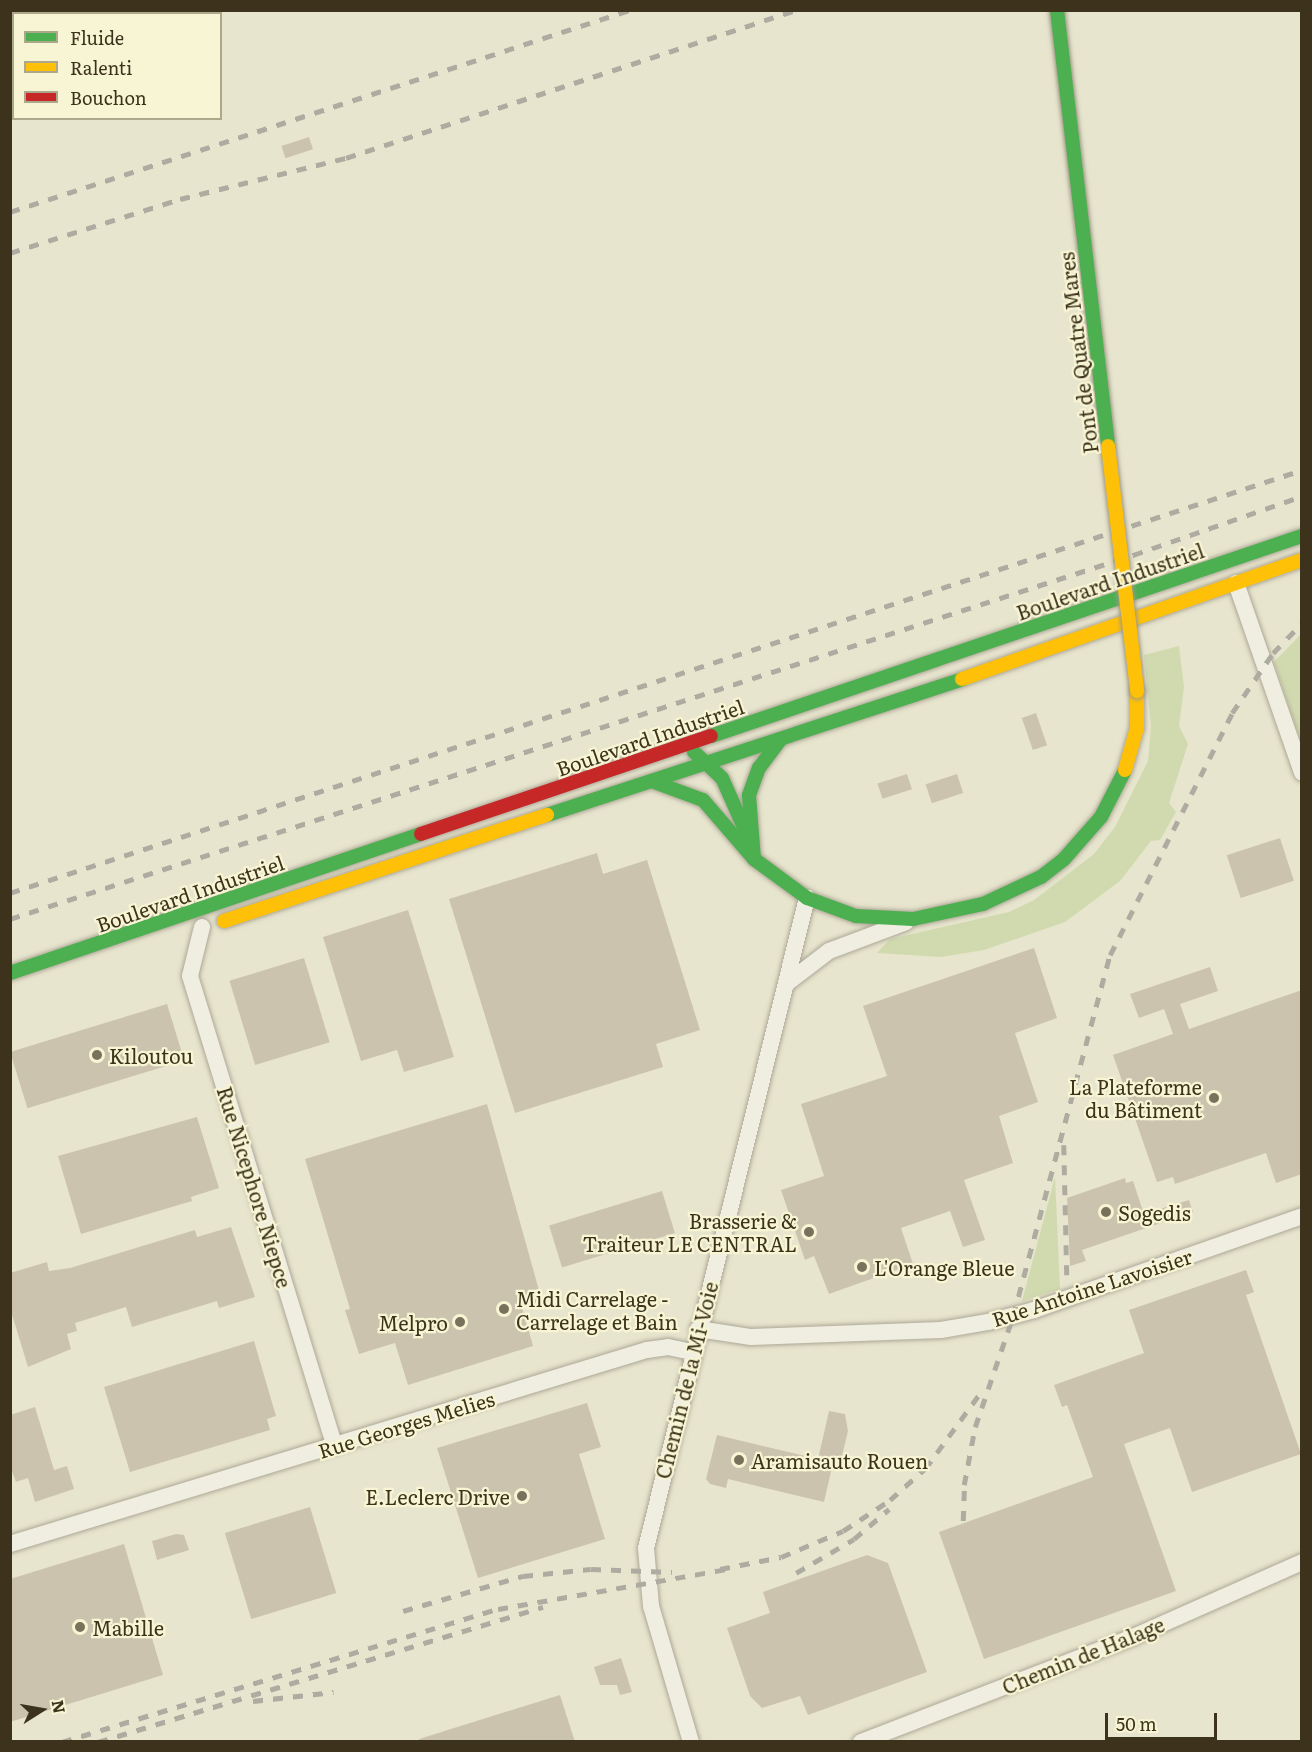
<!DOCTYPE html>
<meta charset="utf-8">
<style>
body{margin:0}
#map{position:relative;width:1312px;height:1752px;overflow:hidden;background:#e8e5ce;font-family:Literata,serif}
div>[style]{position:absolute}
.green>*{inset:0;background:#d1daaf}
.building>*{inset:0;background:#ccc3ae;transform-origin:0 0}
.roads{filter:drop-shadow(0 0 2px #ada897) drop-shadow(0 0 2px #ada897)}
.street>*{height:16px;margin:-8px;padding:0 8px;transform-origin:8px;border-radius:8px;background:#efeee0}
.fast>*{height:14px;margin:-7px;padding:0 7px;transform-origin:7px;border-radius:7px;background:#4caf50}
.slow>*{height:14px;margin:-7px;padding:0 7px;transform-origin:7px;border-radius:7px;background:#ffc107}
.jam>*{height:14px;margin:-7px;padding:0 7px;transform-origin:7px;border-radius:7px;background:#c62828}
.rail>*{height:4.5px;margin-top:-2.25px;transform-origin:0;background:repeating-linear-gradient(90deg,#aeaca0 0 10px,transparent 0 20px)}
.bridges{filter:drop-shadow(0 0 2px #9d9886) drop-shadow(0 0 2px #9d9886)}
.fast-bridge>*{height:14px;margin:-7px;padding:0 7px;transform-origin:7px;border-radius:7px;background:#4caf50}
.slow-bridge>*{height:14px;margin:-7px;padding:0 7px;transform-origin:7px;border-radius:7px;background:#ffc107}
.dots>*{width:16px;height:16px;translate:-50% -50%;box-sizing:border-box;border:3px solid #f8f5d4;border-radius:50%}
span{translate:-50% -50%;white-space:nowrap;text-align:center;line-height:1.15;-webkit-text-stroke:4.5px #f8f5d4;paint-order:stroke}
.street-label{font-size:20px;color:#3d331d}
.poi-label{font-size:20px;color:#3d331d}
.left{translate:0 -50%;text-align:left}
.right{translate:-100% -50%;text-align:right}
.frame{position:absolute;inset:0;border:12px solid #3d331d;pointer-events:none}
.legend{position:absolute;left:12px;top:12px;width:210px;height:108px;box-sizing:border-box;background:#f8f5d4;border:2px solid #ada78b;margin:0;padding:8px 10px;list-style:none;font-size:18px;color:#3d331d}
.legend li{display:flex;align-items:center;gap:12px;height:30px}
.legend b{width:30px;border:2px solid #ada78b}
.north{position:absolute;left:12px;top:1680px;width:60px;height:60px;-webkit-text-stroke:4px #f8f5d4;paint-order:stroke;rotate:79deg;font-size:16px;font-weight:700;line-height:24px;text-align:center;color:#3d331d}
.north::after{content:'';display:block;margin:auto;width:21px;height:27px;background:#3d331d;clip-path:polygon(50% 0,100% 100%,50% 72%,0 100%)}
.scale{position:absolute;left:1105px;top:1713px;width:112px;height:27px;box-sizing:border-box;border:3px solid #3d331d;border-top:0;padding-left:8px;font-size:18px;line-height:21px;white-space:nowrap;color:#3d331d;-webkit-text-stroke:4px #f8f5d4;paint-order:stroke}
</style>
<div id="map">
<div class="green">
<div style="clip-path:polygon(1301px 634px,1301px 742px,1274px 662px)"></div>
<div style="clip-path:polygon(1179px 646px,1184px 687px,1179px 726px,1188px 744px,1169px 803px,1176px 812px,1160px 840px,1151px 841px,1120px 881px,1065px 922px,984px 950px,941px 957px,877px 953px,890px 939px,1009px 912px,1034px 900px,1094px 854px,1115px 827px,1148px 761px,1151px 726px,1144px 655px)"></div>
<div style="clip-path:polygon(1055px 1177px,1060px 1289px,1022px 1301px)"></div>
</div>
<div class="building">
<div style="left:309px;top:137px;width:13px;height:29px;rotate:72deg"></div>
<div style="left:1036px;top:713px;width:34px;height:15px;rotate:71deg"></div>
<div style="left:907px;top:774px;width:16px;height:31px;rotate:72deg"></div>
<div style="left:957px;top:774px;width:20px;height:33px;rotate:72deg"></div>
<div style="left:1280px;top:838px;width:45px;height:56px;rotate:72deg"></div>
<div style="clip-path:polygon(597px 853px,603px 874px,647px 860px,700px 1030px,656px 1044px,663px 1067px,515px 1113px,449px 899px)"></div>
<div style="clip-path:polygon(408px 910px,454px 1057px,404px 1072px,397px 1050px,361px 1061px,323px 937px)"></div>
<div style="clip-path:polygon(1034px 948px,1057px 1018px,1015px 1033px,1038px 1102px,999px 1116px,1013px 1163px,964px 1180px,985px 1240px,963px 1247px,950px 1211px,901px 1228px,913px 1264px,829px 1294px,814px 1256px,805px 1260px,781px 1190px,824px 1176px,801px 1104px,887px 1076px,863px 1006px)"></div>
<div style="left:304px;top:958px;width:88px;height:78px;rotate:73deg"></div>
<div style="clip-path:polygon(1210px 967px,1218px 991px,1180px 1004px,1189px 1029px,1302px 990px,1302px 1174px,1276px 1183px,1266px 1153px,1175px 1184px,1173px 1177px,1157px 1182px,1113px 1055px,1173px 1034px,1164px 1009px,1139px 1018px,1130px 994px)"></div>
<div style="left:167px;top:1004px;width:59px;height:164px;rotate:73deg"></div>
<div style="clip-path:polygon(487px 1104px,542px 1301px,522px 1307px,533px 1346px,408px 1385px,395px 1343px,359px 1354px,345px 1310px,350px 1309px,305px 1159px)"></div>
<div style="clip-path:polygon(197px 1117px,219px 1188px,191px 1197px,192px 1201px,81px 1234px,58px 1156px)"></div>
<div style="clip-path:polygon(1125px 1178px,1126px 1183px,1133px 1181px,1144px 1214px,1189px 1200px,1193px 1212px,1082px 1250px,1086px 1261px,1070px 1266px,1067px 1198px)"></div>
<div style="left:662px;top:1191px;width:44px;height:118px;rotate:73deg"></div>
<div style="clip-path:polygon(231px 1227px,255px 1297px,219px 1308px,217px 1301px,132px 1327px,126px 1307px,75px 1323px,77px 1331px,67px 1334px,71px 1349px,28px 1367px,10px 1308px,10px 1273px,47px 1262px,49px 1271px,70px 1268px,195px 1230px,197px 1237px)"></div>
<div style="clip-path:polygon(1246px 1270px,1254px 1292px,1246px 1295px,1301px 1454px,1192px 1492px,1170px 1428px,1124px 1444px,1176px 1591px,984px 1659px,939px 1532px,1093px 1477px,1067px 1405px,1062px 1407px,1054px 1385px,1144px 1353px,1129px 1310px)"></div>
<div style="clip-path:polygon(254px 1341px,276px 1416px,267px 1419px,270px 1430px,130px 1472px,104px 1387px)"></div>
<div style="clip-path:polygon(587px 1403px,601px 1447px,579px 1454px,605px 1539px,478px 1578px,437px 1448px)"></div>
<div style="clip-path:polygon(35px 1407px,54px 1470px,67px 1466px,74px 1489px,35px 1502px,28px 1478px,16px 1482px,10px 1466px,10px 1415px)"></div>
<div style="clip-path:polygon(829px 1411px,845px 1414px,848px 1431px,840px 1464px,833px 1463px,824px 1502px,728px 1479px,726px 1488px,710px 1484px,706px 1479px,717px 1435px,818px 1459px)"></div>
<div style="left:310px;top:1507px;width:90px;height:89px;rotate:73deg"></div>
<div style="clip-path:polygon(176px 1534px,184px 1535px,189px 1550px,157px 1560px,152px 1541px)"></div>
<div style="clip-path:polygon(124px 1544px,163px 1675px,10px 1722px,10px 1579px)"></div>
<div style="clip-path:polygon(867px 1555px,888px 1563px,927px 1672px,808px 1715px,800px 1696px,762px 1708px,750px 1696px,727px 1628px,770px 1613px,763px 1592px)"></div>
<div style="clip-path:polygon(621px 1658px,632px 1692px,620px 1695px,617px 1685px,600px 1685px,594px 1667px)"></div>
<div style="clip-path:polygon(560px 1695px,575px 1742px,419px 1742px,419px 1739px)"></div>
</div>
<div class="roads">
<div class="street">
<div style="left:1236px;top:583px;width:201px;rotate:70.8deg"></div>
<div style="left:202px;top:927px;width:50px;rotate:103.8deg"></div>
<div style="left:190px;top:976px;width:492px;rotate:72.9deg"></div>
<div style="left:786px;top:984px;width:54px;rotate:-37.5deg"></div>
<div style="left:829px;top:951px;width:82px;rotate:-20.6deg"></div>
<div style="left:698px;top:1329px;width:54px;rotate:8.6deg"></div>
<div style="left:751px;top:1337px;width:190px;rotate:-2.1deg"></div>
<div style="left:941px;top:1330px;width:48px;rotate:-9.7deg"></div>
<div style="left:988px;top:1322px;width:48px;rotate:-14.6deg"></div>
<div style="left:1034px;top:1310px;width:284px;rotate:-19.3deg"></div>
<div style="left:10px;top:1544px;width:666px;rotate:-16.94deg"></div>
<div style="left:647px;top:1350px;width:21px;rotate:-8deg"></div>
<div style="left:668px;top:1347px;width:25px;rotate:12deg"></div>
<div style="left:691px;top:1742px;width:142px;rotate:-106.4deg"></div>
<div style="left:651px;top:1606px;width:58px;rotate:-94.9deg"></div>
<div style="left:646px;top:1548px;width:670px;rotate:-76.09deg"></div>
<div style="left:861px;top:1742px;width:292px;rotate:-21.1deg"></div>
<div style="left:1133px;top:1637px;width:185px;rotate:-23.9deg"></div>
</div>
<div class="fast">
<div style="left:711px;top:736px;width:624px;rotate:-18.7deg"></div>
<div style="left:694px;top:752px;width:38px;rotate:43deg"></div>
<div style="left:722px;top:778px;width:59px;rotate:66deg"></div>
<div style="left:654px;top:782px;width:52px;rotate:20.2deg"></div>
<div style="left:703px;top:800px;width:78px;rotate:49.2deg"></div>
<div style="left:754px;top:859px;width:66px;rotate:36.3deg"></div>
<div style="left:807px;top:898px;width:52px;rotate:20.2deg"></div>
<div style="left:856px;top:916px;width:57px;rotate:3deg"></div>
<div style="left:913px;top:919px;width:72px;rotate:-12.1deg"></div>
<div style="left:983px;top:904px;width:64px;rotate:-25deg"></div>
<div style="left:1041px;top:877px;width:29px;rotate:-38deg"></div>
<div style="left:1064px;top:859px;width:56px;rotate:-48.6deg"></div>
<div style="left:1101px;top:817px;width:53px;rotate:-62.9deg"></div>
<div style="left:547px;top:815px;width:437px;rotate:-18.1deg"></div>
<div style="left:754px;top:859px;width:64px;rotate:-94.5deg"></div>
<div style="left:749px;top:795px;width:29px;rotate:-70deg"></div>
<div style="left:759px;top:768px;width:35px;rotate:-53deg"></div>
<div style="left:10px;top:973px;width:434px;rotate:-18.7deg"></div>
</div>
<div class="slow">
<div style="left:962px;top:679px;width:360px;rotate:-19.3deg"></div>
<div style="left:1125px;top:770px;width:44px;rotate:-74.1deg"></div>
<div style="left:1137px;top:728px;width:37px;rotate:-90deg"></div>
<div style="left:224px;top:921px;width:340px;rotate:-18.2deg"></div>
</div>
<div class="jam">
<div style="left:421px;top:834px;width:306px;rotate:-18.7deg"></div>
</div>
</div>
<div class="rail">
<div style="left:10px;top:212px;width:652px;rotate:-18.05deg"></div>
<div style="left:10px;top:253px;width:178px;rotate:-17.6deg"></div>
<div style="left:180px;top:199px;width:171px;rotate:-13.9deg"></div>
<div style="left:346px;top:158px;width:475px;rotate:-18.2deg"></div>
<div style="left:10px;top:893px;width:1359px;rotate:-18.13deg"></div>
<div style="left:10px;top:919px;width:1181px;rotate:-17.96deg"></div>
<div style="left:1133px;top:555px;width:179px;rotate:-19.2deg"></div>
<div style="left:1064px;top:1145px;width:133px;rotate:88.7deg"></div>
<div style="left:925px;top:1469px;width:95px;rotate:-54deg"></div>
<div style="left:963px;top:1521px;width:36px;rotate:-88deg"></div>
<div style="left:964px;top:1485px;width:59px;rotate:-79.3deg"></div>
<div style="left:975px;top:1427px;width:117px;rotate:-71.1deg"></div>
<div style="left:1013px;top:1316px;width:374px;rotate:-75deg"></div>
<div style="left:1110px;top:955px;width:271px;rotate:-63.2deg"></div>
<div style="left:1232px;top:713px;width:73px;rotate:-55.7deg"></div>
<div style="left:1273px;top:653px;width:42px;rotate:-46deg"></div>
<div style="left:720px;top:1569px;width:62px;rotate:-11.1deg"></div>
<div style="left:781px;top:1557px;width:67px;rotate:-22.8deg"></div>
<div style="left:843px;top:1531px;width:56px;rotate:-33.4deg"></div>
<div style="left:890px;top:1500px;width:54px;rotate:-42deg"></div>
<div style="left:796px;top:1573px;width:67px;rotate:-30.4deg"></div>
<div style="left:854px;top:1539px;width:46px;rotate:-40.6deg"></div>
<div style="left:403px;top:1611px;width:125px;rotate:-16.3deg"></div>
<div style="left:523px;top:1576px;width:68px;rotate:-5.9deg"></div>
<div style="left:591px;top:1569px;width:81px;rotate:2.1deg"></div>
<div style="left:253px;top:1701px;width:81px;rotate:-6.4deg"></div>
<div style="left:62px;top:1742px;width:456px;rotate:-17deg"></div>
<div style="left:498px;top:1609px;width:232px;rotate:-9.9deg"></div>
<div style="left:98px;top:1742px;width:465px;rotate:-16.9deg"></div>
</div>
<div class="bridges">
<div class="fast-bridge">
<div style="left:1057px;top:10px;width:439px;rotate:83.3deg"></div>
</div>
<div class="slow-bridge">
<div style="left:1108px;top:446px;width:247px;rotate:83.2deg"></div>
</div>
</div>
<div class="dots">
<div style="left:97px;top:1055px;background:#79715b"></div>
<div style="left:1214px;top:1098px;background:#79715b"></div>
<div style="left:1106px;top:1212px;background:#79715b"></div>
<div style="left:809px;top:1232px;background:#79715b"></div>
<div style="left:862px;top:1267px;background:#79715b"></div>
<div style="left:504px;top:1309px;background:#79715b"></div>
<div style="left:460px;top:1322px;background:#79715b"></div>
<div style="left:739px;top:1460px;background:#79715b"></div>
<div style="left:522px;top:1496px;background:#79715b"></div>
<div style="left:80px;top:1627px;background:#79715b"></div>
</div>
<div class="street-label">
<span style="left:1078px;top:353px;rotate:-97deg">Pont de Quatre Mares</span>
<span style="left:1110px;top:581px;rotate:-19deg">Boulevard Industriel</span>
<span style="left:650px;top:737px;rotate:-19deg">Boulevard Industriel</span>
<span style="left:190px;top:893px;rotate:-19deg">Boulevard Industriel</span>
<span style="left:255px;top:1187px;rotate:73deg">Rue Nicephore Niepce</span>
<span style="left:1092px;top:1287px;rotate:-18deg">Rue Antoine Lavoisier</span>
<span style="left:686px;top:1380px;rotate:-76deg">Chemin de la Mi-Voie</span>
<span style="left:406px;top:1424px;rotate:-17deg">Rue Georges Melies</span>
<span style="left:1083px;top:1655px;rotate:-22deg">Chemin de Halage</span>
</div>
<div class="poi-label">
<span class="left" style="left:109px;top:1055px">Kiloutou</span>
<span class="right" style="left:1202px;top:1098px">La Plateforme<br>du Bâtiment</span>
<span class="left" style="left:1118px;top:1212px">Sogedis</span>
<span class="right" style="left:797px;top:1232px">Brasserie &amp;<br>Traiteur LE CENTRAL</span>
<span class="left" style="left:874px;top:1267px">L'Orange Bleue</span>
<span class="left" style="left:516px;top:1310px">Midi Carrelage -<br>Carrelage et Bain</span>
<span class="right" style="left:448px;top:1322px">Melpro</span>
<span class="left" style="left:751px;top:1460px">Aramisauto Rouen</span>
<span class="right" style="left:510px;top:1496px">E.Leclerc Drive</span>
<span class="left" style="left:92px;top:1627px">Mabille</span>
</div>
<div class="frame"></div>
<ul class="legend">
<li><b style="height:8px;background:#4caf50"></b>Fluide</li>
<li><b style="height:8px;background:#ffc107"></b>Ralenti</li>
<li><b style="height:8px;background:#c62828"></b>Bouchon</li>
</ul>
<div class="north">N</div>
<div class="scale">50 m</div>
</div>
